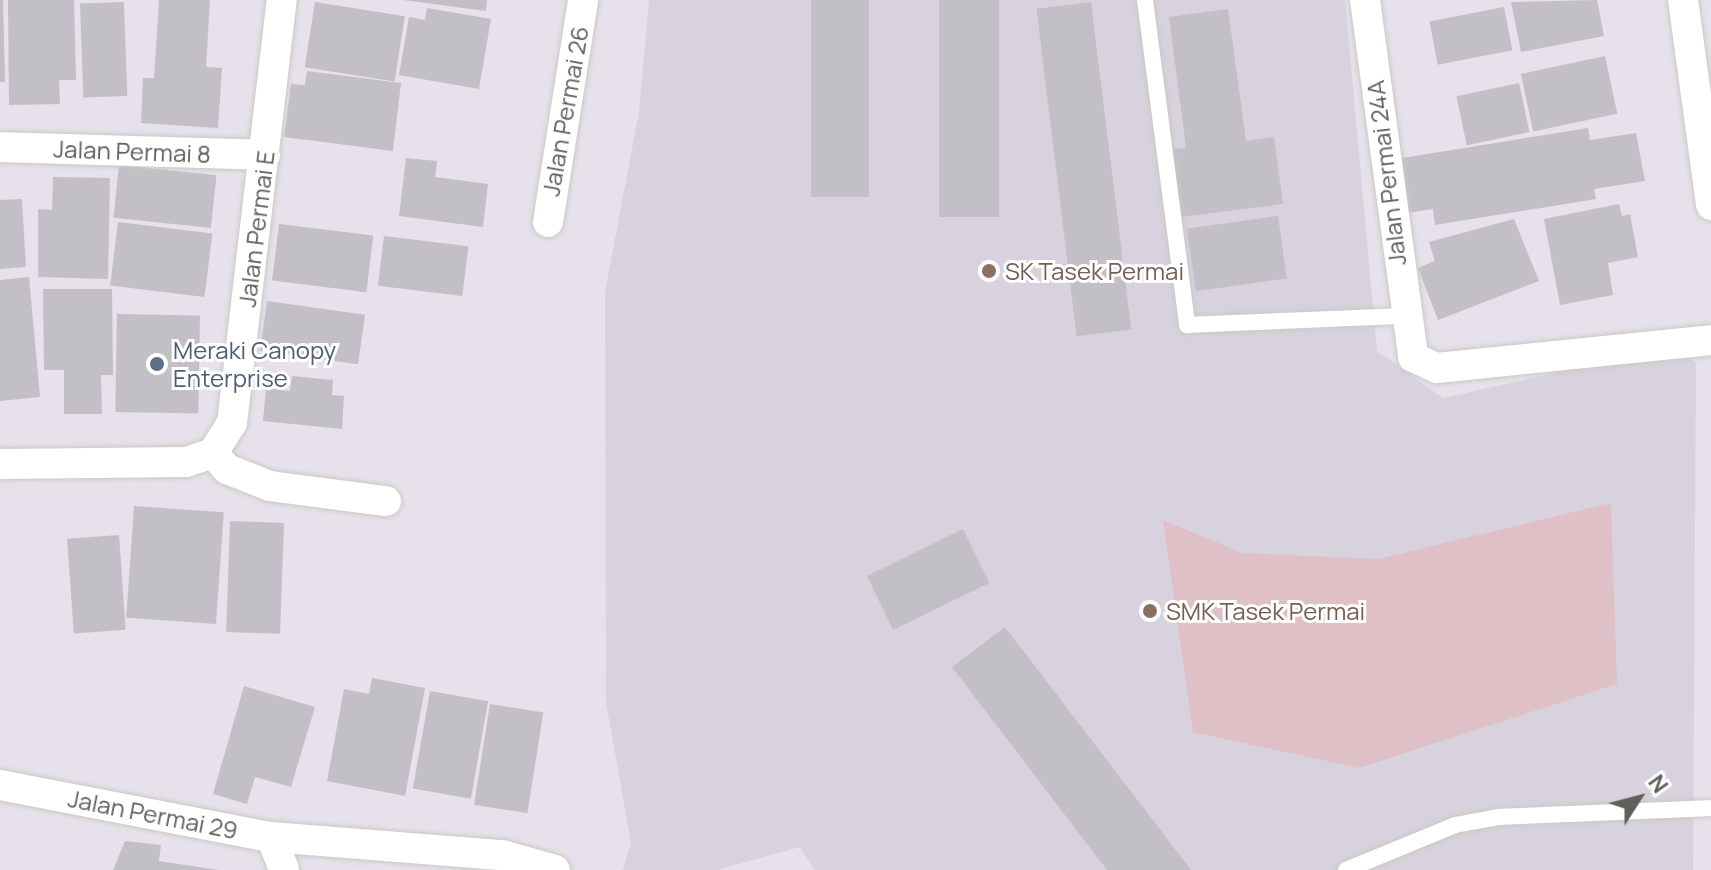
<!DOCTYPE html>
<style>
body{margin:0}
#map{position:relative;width:1711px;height:870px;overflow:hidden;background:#e6e1ea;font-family:Manrope,sans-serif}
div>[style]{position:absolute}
.education>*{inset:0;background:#d7d2dd}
.green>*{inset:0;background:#dfc0c7}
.building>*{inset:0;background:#c3bfc7;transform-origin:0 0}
.roads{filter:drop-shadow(0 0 2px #c7cac4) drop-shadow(0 0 2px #c7cac4)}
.service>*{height:16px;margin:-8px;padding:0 8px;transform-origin:8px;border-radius:8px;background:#fff}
.minor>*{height:30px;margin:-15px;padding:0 15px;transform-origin:15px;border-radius:15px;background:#fff}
.dots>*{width:22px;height:22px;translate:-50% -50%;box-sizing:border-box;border:4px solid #fff;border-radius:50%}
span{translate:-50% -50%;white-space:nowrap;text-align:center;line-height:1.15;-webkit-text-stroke:6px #fff;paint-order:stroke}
.street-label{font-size:24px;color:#5d6059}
.education-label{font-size:24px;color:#785e54}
.left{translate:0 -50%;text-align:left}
.service-label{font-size:24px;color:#4e5e75}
.north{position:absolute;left:1599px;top:758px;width:80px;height:80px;-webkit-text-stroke:6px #fff;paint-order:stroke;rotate:54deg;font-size:22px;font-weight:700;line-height:32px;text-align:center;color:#5d6059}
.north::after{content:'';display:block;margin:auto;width:28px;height:36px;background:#5d6059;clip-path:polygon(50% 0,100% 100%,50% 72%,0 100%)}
</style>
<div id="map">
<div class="education">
<div style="clip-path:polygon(649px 0,1345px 0,1377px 351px,1443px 398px,1675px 346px,1696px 363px,1693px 870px,815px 870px,800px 847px,717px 870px,623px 870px,631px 843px,606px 702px,605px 292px,639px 112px)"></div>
</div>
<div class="green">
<div style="clip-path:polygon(1611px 503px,1617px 684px,1359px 768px,1193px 732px,1163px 520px,1242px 553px,1378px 559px)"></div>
</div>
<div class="building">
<div style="clip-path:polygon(0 0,3px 0,5px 82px,0 82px)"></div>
<div style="clip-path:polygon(8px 0,74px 0,76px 80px,59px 80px,60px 104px,9px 105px)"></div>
<div style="clip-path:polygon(159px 0,210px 0,206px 67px,222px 68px,218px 128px,141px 123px,143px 78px,154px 78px)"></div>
<div style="clip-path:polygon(403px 0,487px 0,486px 11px)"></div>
<div style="left:811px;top:0;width:58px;height:197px"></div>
<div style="left:939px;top:0;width:60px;height:217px"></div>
<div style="clip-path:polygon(1597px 0,1604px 36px,1521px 52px,1511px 2px)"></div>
<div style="left:124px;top:2px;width:94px;height:44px;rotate:88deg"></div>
<div style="left:315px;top:2px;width:91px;height:66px;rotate:9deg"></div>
<div style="left:1091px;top:2px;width:330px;height:55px;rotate:83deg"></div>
<div style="left:1504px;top:7px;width:44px;height:76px;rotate:79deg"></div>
<div style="clip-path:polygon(427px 8px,491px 19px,479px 89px,399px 75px,409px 17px,425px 20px)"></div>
<div style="clip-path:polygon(1228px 9px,1246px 141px,1274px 137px,1283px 204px,1172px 218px,1164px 150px,1186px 148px,1169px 17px)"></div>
<div style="left:1605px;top:56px;width:59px;height:86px;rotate:78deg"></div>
<div style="clip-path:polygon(307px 71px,401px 83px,393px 151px,284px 137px,291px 84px,305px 85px)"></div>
<div style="left:1519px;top:83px;width:50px;height:64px;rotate:78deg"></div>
<div style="clip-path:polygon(1588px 128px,1590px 140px,1636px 133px,1645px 181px,1594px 189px,1596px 199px,1435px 225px,1433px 209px,1399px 214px,1390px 160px)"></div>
<div style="clip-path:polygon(406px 158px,437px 161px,435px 177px,488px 184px,483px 227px,399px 216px)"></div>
<div style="left:119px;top:165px;width:98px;height:53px;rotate:6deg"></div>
<div style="clip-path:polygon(53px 177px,110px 178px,108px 279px,38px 277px,38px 209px,52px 210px)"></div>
<div style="clip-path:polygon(22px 199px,26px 267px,0 269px,0 200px)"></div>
<div style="clip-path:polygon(1619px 204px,1622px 216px,1630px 214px,1638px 257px,1608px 263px,1613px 295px,1560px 305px,1544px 219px)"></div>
<div style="left:1278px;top:216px;width:63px;height:92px;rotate:82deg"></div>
<div style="clip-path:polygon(1514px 219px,1539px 281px,1438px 320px,1418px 268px,1435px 261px,1429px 242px)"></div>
<div style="left:118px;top:222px;width:95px;height:64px;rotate:7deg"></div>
<div style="left:279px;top:224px;width:95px;height:57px;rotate:7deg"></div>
<div style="left:384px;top:236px;width:85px;height:50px;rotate:7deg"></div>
<div style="clip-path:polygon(29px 277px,40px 397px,0 401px,0 280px)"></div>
<div style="clip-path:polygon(43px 289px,112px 289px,113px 375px,101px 375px,102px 414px,64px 414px,64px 370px,44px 370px)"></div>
<div style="left:267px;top:301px;width:99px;height:50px;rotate:8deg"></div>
<div style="left:117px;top:314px;width:83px;height:98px;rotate:1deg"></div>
<div style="clip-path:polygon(292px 376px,333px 380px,332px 395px,344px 396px,342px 429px,263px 421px,266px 388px,290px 391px)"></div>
<div style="left:134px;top:506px;width:90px;height:112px;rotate:4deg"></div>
<div style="left:230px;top:521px;width:54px;height:111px;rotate:2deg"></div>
<div style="left:963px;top:529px;width:60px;height:107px;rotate:64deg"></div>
<div style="left:119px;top:535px;width:95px;height:52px;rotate:86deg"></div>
<div style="clip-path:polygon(1005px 627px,1191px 870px,1107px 870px,952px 667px)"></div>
<div style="clip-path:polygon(372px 678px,425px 688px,405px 796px,327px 781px,344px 689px,369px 694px)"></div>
<div style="clip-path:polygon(244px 686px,315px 707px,291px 787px,255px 777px,247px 804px,213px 794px)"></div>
<div style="left:430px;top:691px;width:59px;height:99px;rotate:10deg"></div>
<div style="left:490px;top:704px;width:54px;height:102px;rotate:9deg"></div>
<div style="clip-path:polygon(125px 841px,161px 845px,159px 861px,219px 870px,113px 870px)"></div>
</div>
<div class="roads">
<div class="service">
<div style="left:1145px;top:0;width:328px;rotate:82.6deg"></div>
<div style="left:1187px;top:325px;width:216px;rotate:-2.4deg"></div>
<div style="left:1346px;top:870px;width:118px;rotate:-22.4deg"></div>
<div style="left:1455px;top:825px;width:45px;rotate:-10.3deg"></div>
<div style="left:1499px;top:817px;width:212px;rotate:-2.4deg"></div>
</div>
<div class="minor">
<div style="left:1365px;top:0;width:360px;rotate:82.3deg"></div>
<div style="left:1413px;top:357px;width:26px;rotate:25deg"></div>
<div style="left:1437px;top:368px;width:275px;rotate:-5.8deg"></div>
<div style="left:1683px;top:0;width:207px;rotate:82.2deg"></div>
<div style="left:0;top:147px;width:265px;rotate:1.7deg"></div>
<div style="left:548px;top:222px;width:225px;rotate:-81deg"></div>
<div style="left:213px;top:453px;width:36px;rotate:-58deg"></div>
<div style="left:232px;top:423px;width:426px;rotate:-83.3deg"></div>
<div style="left:213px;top:453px;width:21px;rotate:49deg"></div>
<div style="left:227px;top:469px;width:46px;rotate:21.6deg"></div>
<div style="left:270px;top:486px;width:117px;rotate:7.4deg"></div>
<div style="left:0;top:464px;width:186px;rotate:-0.6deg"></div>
<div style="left:186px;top:462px;width:28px;rotate:-18deg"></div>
<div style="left:0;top:785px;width:276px;rotate:10.9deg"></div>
<div style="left:271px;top:837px;width:35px;rotate:68deg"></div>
<div style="left:271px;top:837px;width:232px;rotate:4.5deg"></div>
<div style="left:502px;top:855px;width:55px;rotate:15.8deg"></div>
</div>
</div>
<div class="dots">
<div style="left:989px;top:271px;background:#8d6e63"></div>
<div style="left:157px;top:364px;background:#5c6f8a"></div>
<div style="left:1150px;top:611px;background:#8d6e63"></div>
</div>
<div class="street-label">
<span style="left:565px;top:111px;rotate:-80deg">Jalan Permai 26</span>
<span style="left:132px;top:151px;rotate:2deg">Jalan Permai 8</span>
<span style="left:1386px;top:173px;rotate:-97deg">Jalan Permai 24A</span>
<span style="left:256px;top:229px;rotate:-83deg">Jalan Permai E</span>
<span style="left:153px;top:814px;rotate:11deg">Jalan Permai 29</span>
</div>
<div class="education-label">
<span class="left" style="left:1005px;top:271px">SK Tasek Permai</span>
<span class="left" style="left:1166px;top:611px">SMK Tasek Permai</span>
</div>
<div class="service-label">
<span class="left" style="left:173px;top:364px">Meraki Canopy<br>Enterprise</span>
</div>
<div class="north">N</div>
</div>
